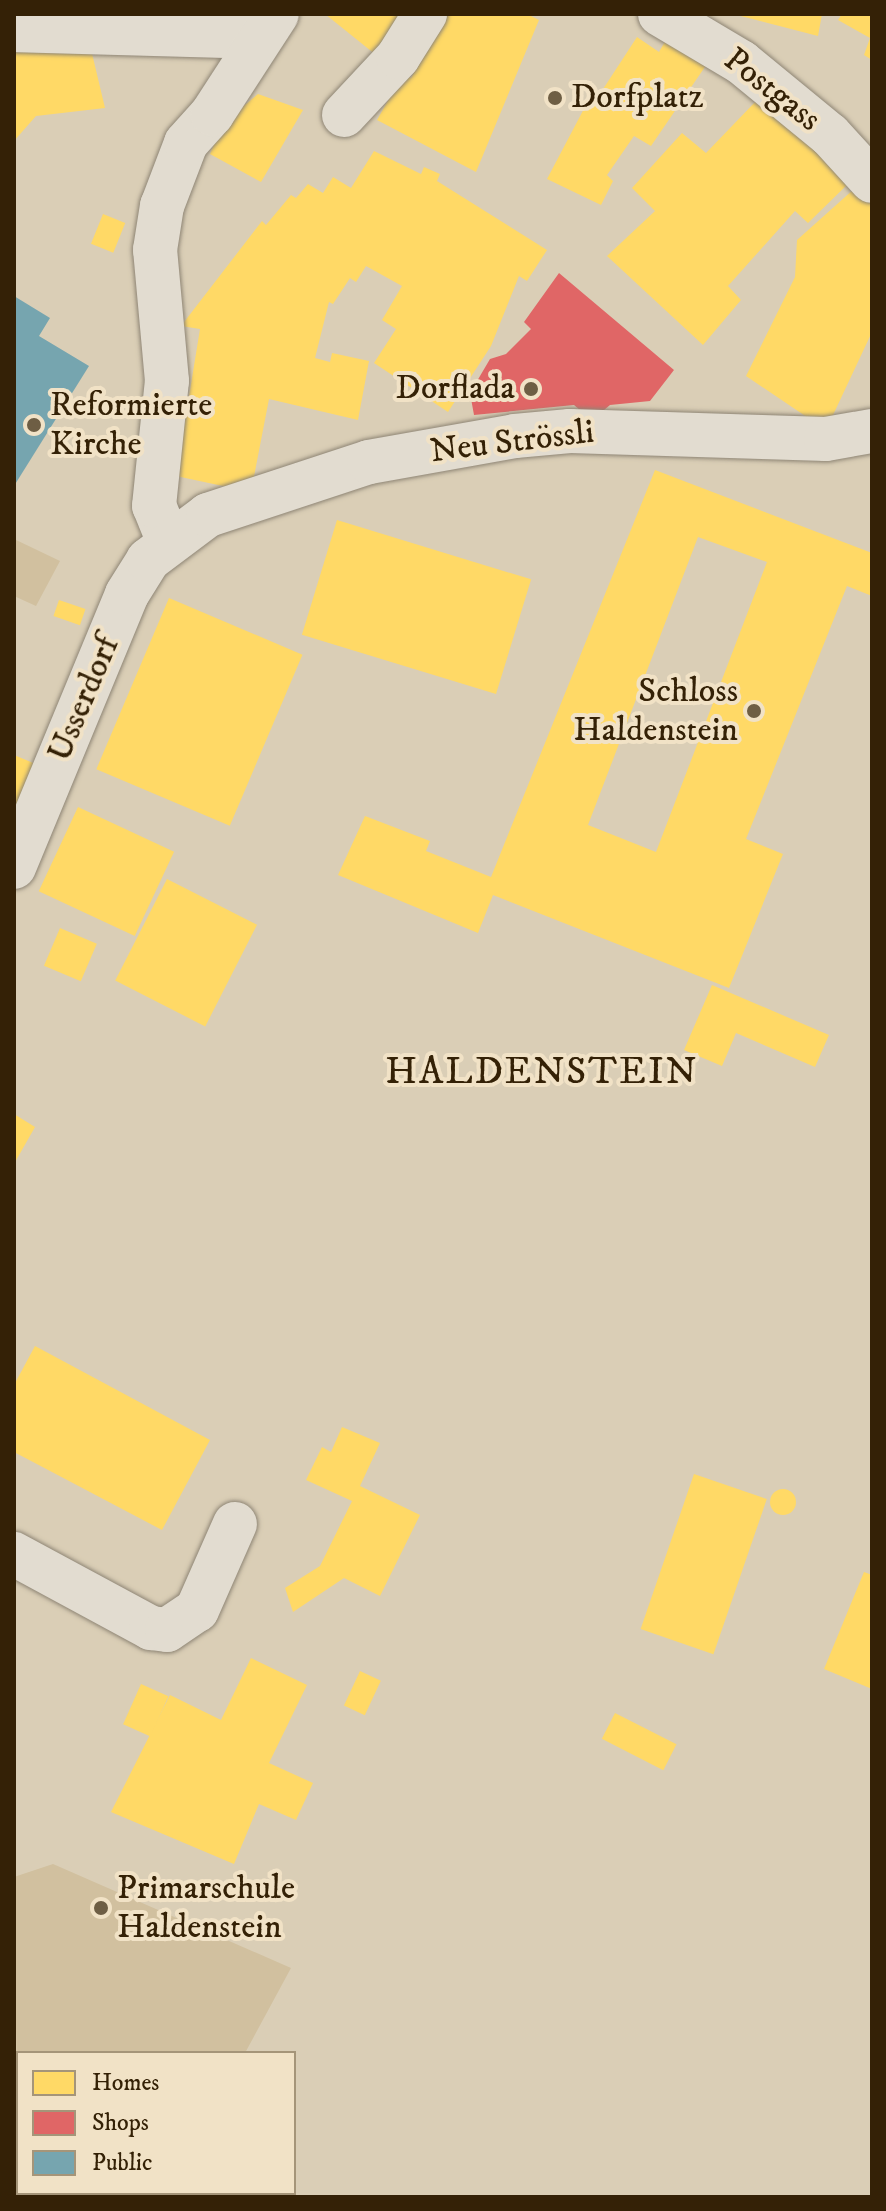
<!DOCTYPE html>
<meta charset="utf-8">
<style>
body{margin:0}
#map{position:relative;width:886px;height:2211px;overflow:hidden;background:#daceb6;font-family:"IM FELL DW Pica",serif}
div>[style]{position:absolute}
.green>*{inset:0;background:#d1c09f}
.homes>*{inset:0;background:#ffd966;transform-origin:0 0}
.round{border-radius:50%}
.shops>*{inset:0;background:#e06666}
.public>*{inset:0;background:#76a5af}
.roads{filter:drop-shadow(0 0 2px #8e8575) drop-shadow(0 0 2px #8e8575)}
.minor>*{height:44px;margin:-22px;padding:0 22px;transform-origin:22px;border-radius:22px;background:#e2dcd0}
.tertiary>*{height:44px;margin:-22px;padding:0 22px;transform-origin:22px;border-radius:22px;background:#e2dcd0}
.dots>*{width:22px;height:22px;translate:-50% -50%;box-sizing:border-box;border:4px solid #f1e2c6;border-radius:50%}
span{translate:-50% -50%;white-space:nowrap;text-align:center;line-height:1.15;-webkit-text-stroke:8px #f1e2c6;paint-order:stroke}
.street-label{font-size:34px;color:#342106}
.poi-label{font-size:34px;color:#342106}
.left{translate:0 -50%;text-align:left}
.right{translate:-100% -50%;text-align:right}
.quarter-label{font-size:38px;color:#342106;letter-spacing:2px}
.frame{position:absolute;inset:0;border:16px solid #342106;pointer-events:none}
.legend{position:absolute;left:16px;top:2051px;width:280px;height:144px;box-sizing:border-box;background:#f1e2c6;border:2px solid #a59579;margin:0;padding:10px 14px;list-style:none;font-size:24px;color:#342106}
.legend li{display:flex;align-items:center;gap:16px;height:40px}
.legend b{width:40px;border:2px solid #a59579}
</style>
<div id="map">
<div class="green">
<div style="clip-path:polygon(14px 539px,60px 561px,36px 606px,14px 596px)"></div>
<div style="clip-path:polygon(53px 1864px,291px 1968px,245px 2053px,18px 2053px,18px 2175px,14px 1877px)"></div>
</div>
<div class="homes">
<div style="clip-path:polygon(325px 14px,412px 14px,386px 63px)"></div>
<div style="clip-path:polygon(447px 14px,527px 14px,539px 20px,476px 172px,377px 120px,404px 72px,411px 78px)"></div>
<div style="clip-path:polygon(733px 14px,822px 14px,818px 36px)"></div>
<div style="clip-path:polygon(842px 14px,872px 14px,872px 60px,864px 55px,870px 38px,838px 20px)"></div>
<div style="clip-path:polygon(670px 33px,711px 58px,651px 146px,634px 136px,607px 175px,613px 181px,601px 205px,547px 179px,587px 103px,592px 106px,637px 37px,659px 52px)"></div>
<div style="clip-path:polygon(14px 44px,90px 45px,105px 108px,36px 116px,14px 141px)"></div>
<div style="clip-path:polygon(258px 94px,303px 110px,261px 182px,210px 154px,223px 123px)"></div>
<div style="clip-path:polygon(758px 99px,851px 181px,808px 223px,795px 211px,728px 286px,741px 300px,703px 345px,607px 256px,655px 211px,632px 188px,682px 133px,706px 153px)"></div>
<div style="clip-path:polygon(374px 151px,421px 174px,424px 167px,440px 174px,437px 181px,547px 250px,527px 281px,519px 276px,491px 346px,448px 412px,374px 363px,396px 329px,382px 320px,402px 286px,366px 266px,356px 282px,350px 278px,333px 304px,329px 302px,315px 358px,330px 362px,332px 353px,369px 361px,358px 420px,269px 399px,251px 492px,176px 476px,200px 329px,181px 326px,262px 221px,266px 225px,291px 195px,296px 198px,308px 184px,323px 193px,333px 177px,351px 188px)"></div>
<div style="clip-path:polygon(854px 189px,872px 205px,872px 332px,826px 430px,746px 376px,795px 277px,797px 240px)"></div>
<div style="left:103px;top:214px;width:24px;height:32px;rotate:22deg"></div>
<div style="clip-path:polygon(evenodd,655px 470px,872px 553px,872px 596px,847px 586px,746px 839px,783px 854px,729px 988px,493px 895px,478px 933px,338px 875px,365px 816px,430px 841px,426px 851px,491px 877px,655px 470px,698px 537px,767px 562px,656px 852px,588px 825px,698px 537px)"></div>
<div style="left:337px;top:520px;width:203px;height:120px;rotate:17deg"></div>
<div style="left:169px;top:598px;width:145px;height:186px;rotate:23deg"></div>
<div style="left:59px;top:600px;width:28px;height:17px;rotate:19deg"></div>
<div style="clip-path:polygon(14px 755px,50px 770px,14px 847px)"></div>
<div style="left:78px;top:807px;width:106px;height:93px;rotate:25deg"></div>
<div style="left:167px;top:879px;width:101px;height:114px;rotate:27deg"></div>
<div style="left:60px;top:928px;width:40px;height:41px;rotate:23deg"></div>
<div style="clip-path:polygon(712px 985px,829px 1035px,815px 1067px,736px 1033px,722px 1066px,684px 1050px)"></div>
<div style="clip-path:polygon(14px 1114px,35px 1127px,14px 1164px)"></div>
<div style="clip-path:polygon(35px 1346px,210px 1440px,162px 1530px,14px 1452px,14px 1385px)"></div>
<div style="clip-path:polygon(342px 1427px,380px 1443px,360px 1486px,420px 1515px,380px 1596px,344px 1578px,293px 1612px,285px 1588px,320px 1566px,352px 1501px,306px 1480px,322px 1447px,331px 1452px)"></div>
<div style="left:694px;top:1474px;width:77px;height:164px;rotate:19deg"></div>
<div class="round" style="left:770px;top:1489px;width:26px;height:26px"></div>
<div style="clip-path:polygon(864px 1572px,872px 1575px,872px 1689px,824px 1669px)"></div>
<div style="clip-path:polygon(251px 1658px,307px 1685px,269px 1763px,313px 1783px,296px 1820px,259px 1804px,234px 1864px,111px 1812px,170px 1695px,221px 1720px)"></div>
<div style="left:360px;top:1671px;width:23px;height:38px;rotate:25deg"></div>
<div style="left:141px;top:1684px;width:30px;height:44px;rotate:24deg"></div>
<div style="left:615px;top:1713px;width:69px;height:29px;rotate:27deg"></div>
</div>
<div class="shops">
<div style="clip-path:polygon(559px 273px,674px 370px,650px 401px,610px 405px,592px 420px,574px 405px,474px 415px,470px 393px,490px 359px,506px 354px,531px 329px,524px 322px)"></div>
</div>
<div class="public">
<div style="clip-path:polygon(14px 296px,50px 318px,39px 336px,89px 366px,14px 486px)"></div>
</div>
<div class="roads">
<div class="minor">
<div style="left:660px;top:14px;width:94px;rotate:30.7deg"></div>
<div style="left:741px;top:62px;width:115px;rotate:39.4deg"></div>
<div style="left:830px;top:135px;width:62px;rotate:47.6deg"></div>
<div style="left:14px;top:30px;width:244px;rotate:1.6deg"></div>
<div style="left:344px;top:115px;width:79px;rotate:-47deg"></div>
<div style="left:398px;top:57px;width:51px;rotate:-57.9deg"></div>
<div style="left:168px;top:540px;width:37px;rotate:-112deg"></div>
<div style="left:154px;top:506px;width:126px;rotate:-84.1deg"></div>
<div style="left:167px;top:381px;width:132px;rotate:-95.2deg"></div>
<div style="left:155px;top:250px;width:45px;rotate:-81deg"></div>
<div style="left:162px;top:206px;width:67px;rotate:-69.1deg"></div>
<div style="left:186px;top:143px;width:39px;rotate:-48deg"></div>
<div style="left:212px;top:114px;width:119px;rotate:-57deg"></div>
<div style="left:14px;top:1554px;width:156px;rotate:28.4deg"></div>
<div style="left:151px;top:1628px;width:16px;rotate:7deg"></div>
<div style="left:167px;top:1630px;width:36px;rotate:-34deg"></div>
<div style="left:197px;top:1610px;width:94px;rotate:-66.2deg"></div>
</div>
<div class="tertiary">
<div style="left:14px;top:867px;width:295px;rotate:-67.5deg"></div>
<div style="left:127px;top:594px;width:40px;rotate:-58deg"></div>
<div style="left:148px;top:560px;width:75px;rotate:-36.9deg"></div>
<div style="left:208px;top:515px;width:169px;rotate:-18.2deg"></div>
<div style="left:369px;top:462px;width:148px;rotate:-10.1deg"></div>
<div style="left:515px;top:436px;width:55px;rotate:-5.2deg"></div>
<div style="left:570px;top:431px;width:256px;rotate:1.8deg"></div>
<div style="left:826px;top:439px;width:47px;rotate:-9.9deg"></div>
</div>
</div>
<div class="dots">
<div style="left:555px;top:98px;background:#6e5e44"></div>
<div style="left:531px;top:389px;background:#6e5e44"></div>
<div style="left:34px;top:425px;background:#6e5e44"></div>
<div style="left:754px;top:711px;background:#6e5e44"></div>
<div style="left:101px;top:1908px;background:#6e5e44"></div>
</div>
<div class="street-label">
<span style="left:772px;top:90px;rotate:38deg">Postgass</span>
<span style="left:512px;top:442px;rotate:-7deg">Neu Strössli</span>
<span style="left:84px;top:699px;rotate:-67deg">Usserdorf</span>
</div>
<div class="poi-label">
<span class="left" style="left:571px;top:98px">Dorfplatz</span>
<span class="right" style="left:515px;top:389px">Dorflada</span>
<span class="left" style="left:50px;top:425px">Reformierte<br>Kirche</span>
<span class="right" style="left:738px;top:711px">Schloss<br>Haldenstein</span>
<span class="left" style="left:117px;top:1908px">Primarschule<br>Haldenstein</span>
</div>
<div class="quarter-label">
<span style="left:542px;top:1073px">HALDENSTEIN</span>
</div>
<div class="frame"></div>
<ul class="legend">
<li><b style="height:22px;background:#ffd966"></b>Homes</li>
<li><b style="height:22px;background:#e06666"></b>Shops</li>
<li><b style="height:22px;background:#76a5af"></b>Public</li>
</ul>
</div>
